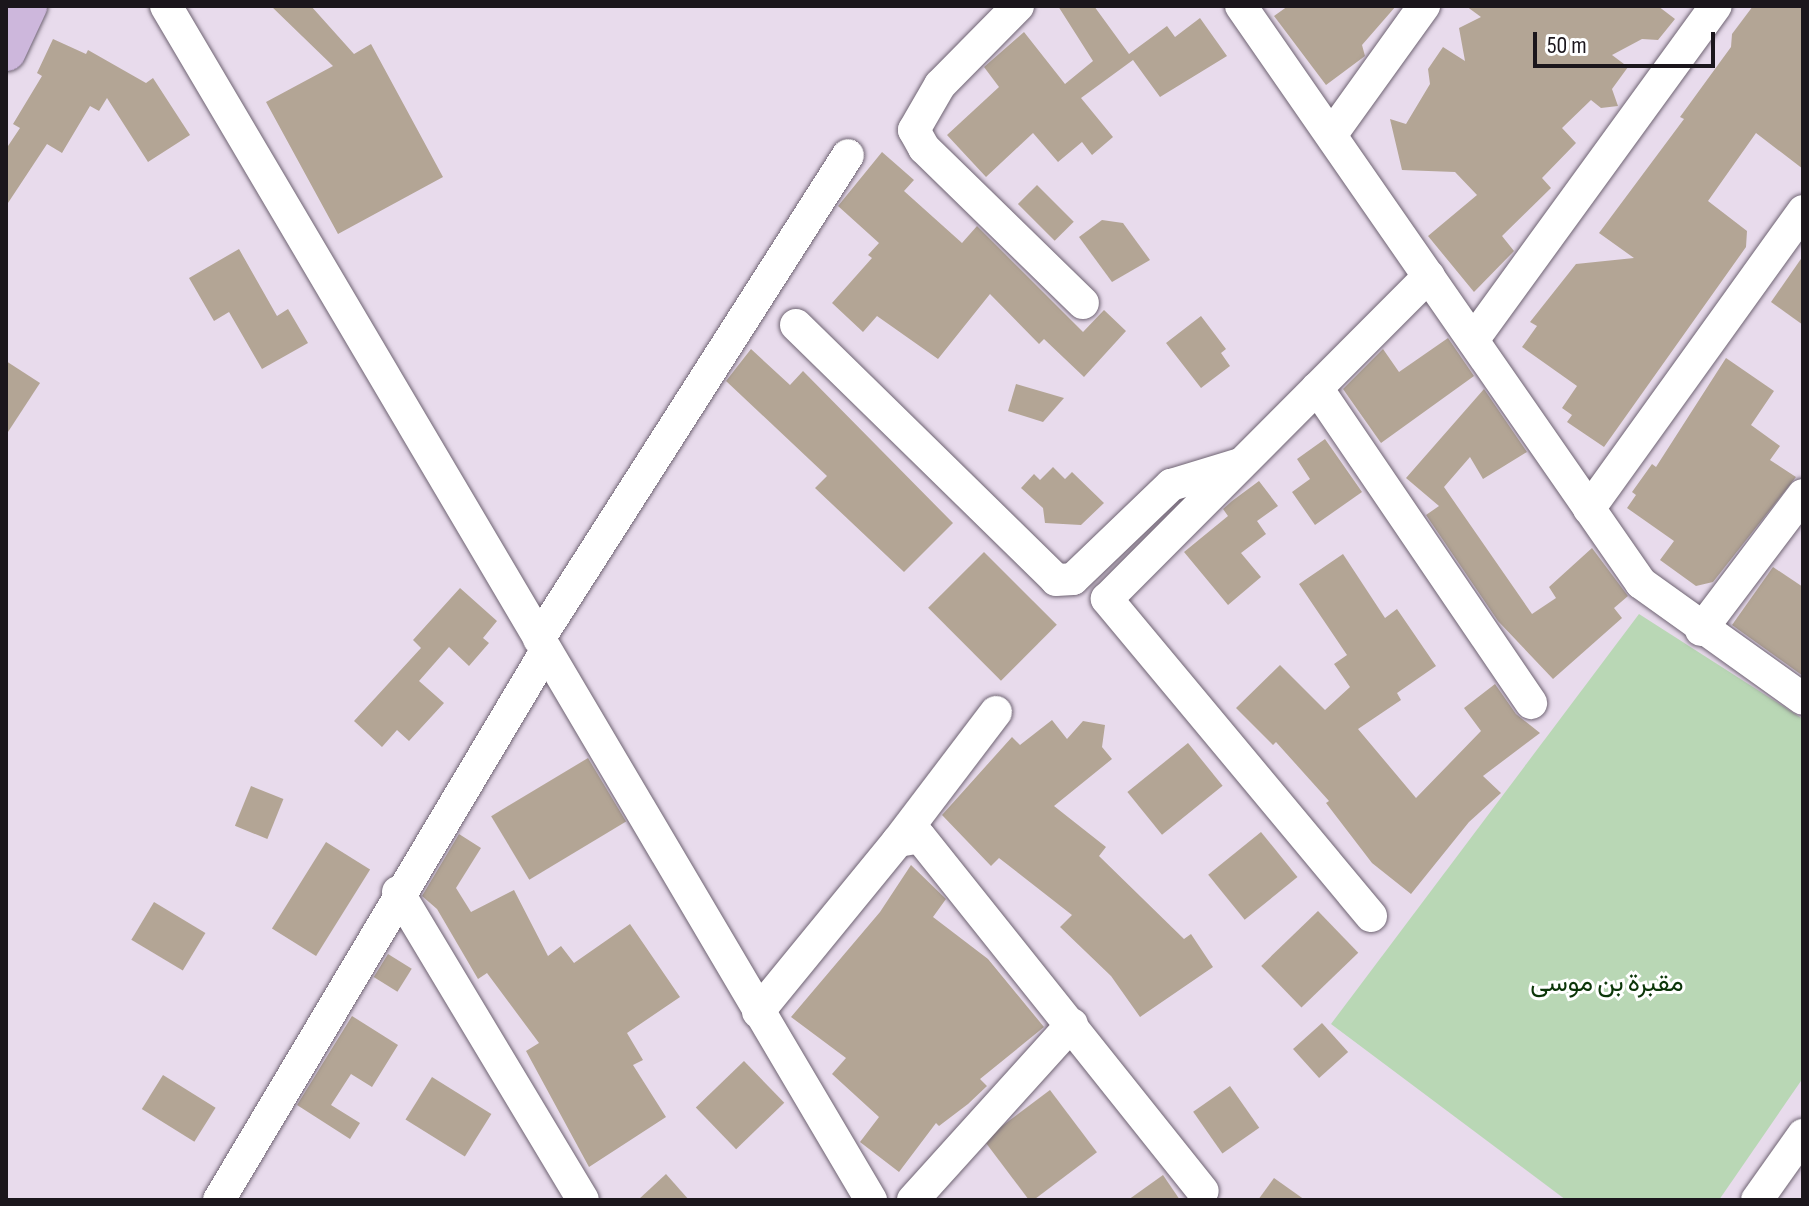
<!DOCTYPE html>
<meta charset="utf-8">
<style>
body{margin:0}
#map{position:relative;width:1809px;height:1206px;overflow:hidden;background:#e8dbec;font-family:"Sofia Sans Condensed",Vazirmatn,sans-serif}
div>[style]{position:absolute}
.green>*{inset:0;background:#b9d7b5}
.building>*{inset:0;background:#b3a595;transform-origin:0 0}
.roads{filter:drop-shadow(0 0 2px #6e6372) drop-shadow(0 0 2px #6e6372)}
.minor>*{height:32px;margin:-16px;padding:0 16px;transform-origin:16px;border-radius:16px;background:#fff}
.major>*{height:40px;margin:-20px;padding:0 20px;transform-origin:20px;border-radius:20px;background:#cdb7dc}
span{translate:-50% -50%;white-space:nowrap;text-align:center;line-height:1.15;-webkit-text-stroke:6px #fff;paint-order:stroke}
.park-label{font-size:26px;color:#0b3508}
.frame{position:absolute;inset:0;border:8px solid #1b161c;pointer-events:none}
.scale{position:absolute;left:1533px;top:32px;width:182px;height:36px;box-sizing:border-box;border:4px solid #1b161c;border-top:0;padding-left:10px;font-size:24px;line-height:28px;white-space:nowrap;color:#1b161c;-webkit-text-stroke:6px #fff;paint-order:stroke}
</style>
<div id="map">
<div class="green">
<div style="clip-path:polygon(1639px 614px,1803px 719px,1803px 1078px,1719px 1200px,1566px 1200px,1331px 1024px)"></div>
</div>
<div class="building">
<div style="clip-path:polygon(271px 6px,311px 6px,354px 54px,371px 44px,443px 177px,338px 234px,266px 102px,333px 66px)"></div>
<div style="clip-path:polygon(1058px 6px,1094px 6px,1129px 54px,1167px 26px,1175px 37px,1200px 18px,1227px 56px,1160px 97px,1133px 60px,1081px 98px,1113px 137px,1092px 155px,1082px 142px,1058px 162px,1033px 133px,986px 177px,947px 135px,999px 87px,984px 67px,1024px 32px,1065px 84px,1093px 61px)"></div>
<div style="clip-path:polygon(1288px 6px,1396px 6px,1362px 45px,1365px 56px,1326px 85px,1274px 16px)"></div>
<div style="clip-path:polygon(1466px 6px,1658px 6px,1675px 19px,1658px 40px,1642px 39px,1612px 55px,1628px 67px,1612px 89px,1618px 106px,1601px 108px,1591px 100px,1562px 128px,1576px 143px,1542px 178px,1551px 188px,1502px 236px,1514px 251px,1474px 292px,1428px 236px,1477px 195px,1455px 172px,1402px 170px,1390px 119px,1406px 124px,1430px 84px,1428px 69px,1443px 47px,1465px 61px,1459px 28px,1481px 17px)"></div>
<div style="clip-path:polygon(1753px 6px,1803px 6px,1803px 169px,1756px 133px,1708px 201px,1747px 231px,1746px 247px,1604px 447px,1567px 422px,1572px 415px,1562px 408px,1577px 386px,1522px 347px,1537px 326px,1530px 322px,1576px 264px,1634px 258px,1599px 233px,1684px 119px,1680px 117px,1731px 47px,1732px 34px)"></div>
<div style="clip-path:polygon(53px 39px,86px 54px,88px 50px,146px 83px,153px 78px,190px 135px,148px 162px,107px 98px,99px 111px,90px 106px,62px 153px,47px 144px,6px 206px,6px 149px,20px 128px,13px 124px,42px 76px,37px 73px)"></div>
<div style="clip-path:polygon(882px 152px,914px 180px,904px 191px,962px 243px,977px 226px,1083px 332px,1104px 310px,1126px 331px,1084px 377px,1044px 339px,1039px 344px,990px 294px,938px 359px,877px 316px,863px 332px,832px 303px,872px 258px,868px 255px,879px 243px,838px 206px)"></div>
<div style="left:1037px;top:185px;width:52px;height:27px;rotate:45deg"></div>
<div style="clip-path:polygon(1102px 220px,1123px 223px,1150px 260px,1112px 282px,1079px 237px)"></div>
<div style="clip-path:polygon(239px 249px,277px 316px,288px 309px,308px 343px,262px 369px,229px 312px,214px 321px,189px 278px)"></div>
<div style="clip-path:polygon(1803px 256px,1803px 325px,1771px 302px)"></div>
<div style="clip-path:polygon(1201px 316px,1226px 349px,1221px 353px,1230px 366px,1201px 388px,1166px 343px)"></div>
<div style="clip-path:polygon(1448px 338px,1474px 376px,1381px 443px,1343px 389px,1383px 349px,1399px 372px)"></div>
<div style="clip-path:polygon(751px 349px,790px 385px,803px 371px,953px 523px,904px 572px,815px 488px,827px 476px,726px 381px)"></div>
<div style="clip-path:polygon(1726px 358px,1774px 391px,1751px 425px,1780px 446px,1770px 460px,1796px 477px,1713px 582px,1696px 586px,1660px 560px,1674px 541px,1627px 508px,1636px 495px,1632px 492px,1652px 464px,1656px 467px)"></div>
<div style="clip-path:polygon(6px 361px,40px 383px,6px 435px)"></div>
<div style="clip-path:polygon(1016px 384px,1064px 398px,1043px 422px,1008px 411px)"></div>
<div style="clip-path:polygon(1484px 389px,1527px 452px,1483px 479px,1470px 457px,1444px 487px,1532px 614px,1556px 598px,1549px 587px,1592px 548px,1628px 596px,1614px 608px,1622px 618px,1553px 679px,1498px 621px,1426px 515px,1439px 506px,1406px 478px)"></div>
<div style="clip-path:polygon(1325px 439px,1362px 492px,1315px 525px,1292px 492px,1310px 479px,1297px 459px)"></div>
<div style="clip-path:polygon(1053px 467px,1065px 479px,1072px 472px,1104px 503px,1081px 525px,1045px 523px,1043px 508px,1021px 488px,1034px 474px,1040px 480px)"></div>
<div style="clip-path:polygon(1259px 481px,1278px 506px,1257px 521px,1266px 534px,1241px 553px,1261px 577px,1228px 605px,1184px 552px,1228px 516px,1223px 509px,1232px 501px)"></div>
<div style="left:984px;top:552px;width:103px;height:79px;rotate:45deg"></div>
<div style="clip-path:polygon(1343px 554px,1385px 618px,1397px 609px,1436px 666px,1397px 693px,1401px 700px,1358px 729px,1416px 798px,1481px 731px,1464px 708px,1495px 684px,1516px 714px,1540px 733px,1483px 776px,1501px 793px,1469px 822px,1411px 894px,1372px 863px,1326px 803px,1329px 801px,1276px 742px,1273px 745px,1236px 708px,1280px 665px,1325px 710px,1350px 687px,1334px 664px,1347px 655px,1299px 584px)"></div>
<div style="clip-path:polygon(1773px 567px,1803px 587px,1803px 676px,1732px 625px)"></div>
<div style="clip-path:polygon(460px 588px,497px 621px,483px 638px,489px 643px,469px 666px,449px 647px,419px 681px,444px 703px,409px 741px,397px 730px,382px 747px,354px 721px,421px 648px,413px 640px)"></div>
<div style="clip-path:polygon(1052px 720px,1067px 739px,1083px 721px,1105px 725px,1102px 747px,1112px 759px,1054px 806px,1106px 847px,1099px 856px,1184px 939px,1191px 934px,1213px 967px,1140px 1017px,1111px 976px,1060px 927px,1072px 915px,999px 858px,991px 866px,942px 815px,1012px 737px,1020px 745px)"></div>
<div style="left:1188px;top:743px;width:55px;height:78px;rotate:51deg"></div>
<div style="left:588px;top:758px;width:74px;height:113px;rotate:59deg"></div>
<div style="left:251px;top:786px;width:35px;height:43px;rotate:22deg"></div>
<div style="left:1261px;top:832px;width:58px;height:68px;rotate:51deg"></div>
<div style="clip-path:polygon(459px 834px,481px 848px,456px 888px,471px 912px,514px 890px,548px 956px,561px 946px,574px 963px,630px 924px,680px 997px,627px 1033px,643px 1060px,633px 1065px,666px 1117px,589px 1167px,526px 1051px,539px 1043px,487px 973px,478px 979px,437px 909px,422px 896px)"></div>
<div style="left:326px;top:842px;width:52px;height:102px;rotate:32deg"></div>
<div style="clip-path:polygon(911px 865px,946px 899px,933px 917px,988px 959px,1044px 1027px,980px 1079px,987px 1086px,968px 1104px,939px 1126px,936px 1123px,899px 1172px,860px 1142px,879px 1117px,832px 1074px,846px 1058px,791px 1017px,880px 912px)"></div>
<div style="left:154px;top:902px;width:60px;height:44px;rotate:31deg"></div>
<div style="left:1318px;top:911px;width:58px;height:79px;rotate:46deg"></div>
<div style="left:388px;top:954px;width:28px;height:27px;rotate:32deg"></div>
<div style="clip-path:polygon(352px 1016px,398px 1045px,372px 1087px,351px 1074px,331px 1105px,360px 1123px,350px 1139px,297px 1105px)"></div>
<div style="left:1322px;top:1023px;width:39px;height:39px;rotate:48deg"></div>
<div style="left:744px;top:1061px;width:58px;height:67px;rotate:46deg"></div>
<div style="left:163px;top:1075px;width:62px;height:40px;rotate:32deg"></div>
<div style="left:432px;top:1077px;width:70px;height:50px;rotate:32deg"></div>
<div style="left:1230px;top:1086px;width:51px;height:45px;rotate:55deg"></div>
<div style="left:1050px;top:1090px;width:78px;height:83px;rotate:53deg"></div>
<div style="clip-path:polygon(666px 1174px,689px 1200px,638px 1200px)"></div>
<div style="clip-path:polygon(1163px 1175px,1180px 1200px,1128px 1200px)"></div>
<div style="clip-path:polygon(1274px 1178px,1305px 1200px,1258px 1200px)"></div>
</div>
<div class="roads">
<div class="minor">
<div style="left:166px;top:6px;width:1387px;rotate:59.44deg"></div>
<div style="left:1018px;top:6px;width:111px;rotate:134.6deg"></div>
<div style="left:940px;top:85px;width:52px;rotate:120deg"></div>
<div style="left:914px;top:130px;width:21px;rotate:61deg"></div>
<div style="left:924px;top:148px;width:222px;rotate:44.3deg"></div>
<div style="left:1241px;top:6px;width:702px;rotate:55.27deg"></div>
<div style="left:1641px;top:583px;width:199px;rotate:35.6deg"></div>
<div style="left:1332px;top:134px;width:158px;rotate:-54.3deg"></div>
<div style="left:796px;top:325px;width:364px;rotate:44.4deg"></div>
<div style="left:1056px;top:580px;width:17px;rotate:-3deg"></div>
<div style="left:1073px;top:579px;width:136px;rotate:-43.8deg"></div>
<div style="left:1171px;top:485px;width:72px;rotate:-16.9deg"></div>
<div style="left:1473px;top:340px;width:413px;rotate:-54deg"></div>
<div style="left:1317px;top:388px;width:381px;rotate:55.8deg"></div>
<div style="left:1589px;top:509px;width:367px;rotate:-54.3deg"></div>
<div style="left:1701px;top:630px;width:169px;rotate:-52.9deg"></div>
<div style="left:539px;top:639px;width:574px;rotate:-57.44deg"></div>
<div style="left:898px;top:841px;width:162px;rotate:-52.8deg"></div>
<div style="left:398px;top:892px;width:359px;rotate:59deg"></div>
<div style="left:1371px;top:916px;width:413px;rotate:-129.8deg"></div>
<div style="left:1107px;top:599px;width:456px;rotate:-45.1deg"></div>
<div style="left:758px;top:1012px;width:221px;rotate:-50.7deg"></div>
<div style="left:898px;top:841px;width:22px;rotate:-10deg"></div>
<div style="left:920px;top:837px;width:453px;rotate:51.4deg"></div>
<div style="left:219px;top:1200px;width:639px;rotate:-59.22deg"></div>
<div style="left:913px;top:1200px;width:237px;rotate:-47.9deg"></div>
<div style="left:1757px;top:1200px;width:80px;rotate:-54.7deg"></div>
</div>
<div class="major">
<div style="left:6px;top:51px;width:50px;rotate:-65deg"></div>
</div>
</div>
<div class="park-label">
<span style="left:1607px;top:984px">مقبرة بن موسى</span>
</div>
<div class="frame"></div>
<div class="scale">50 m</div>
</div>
